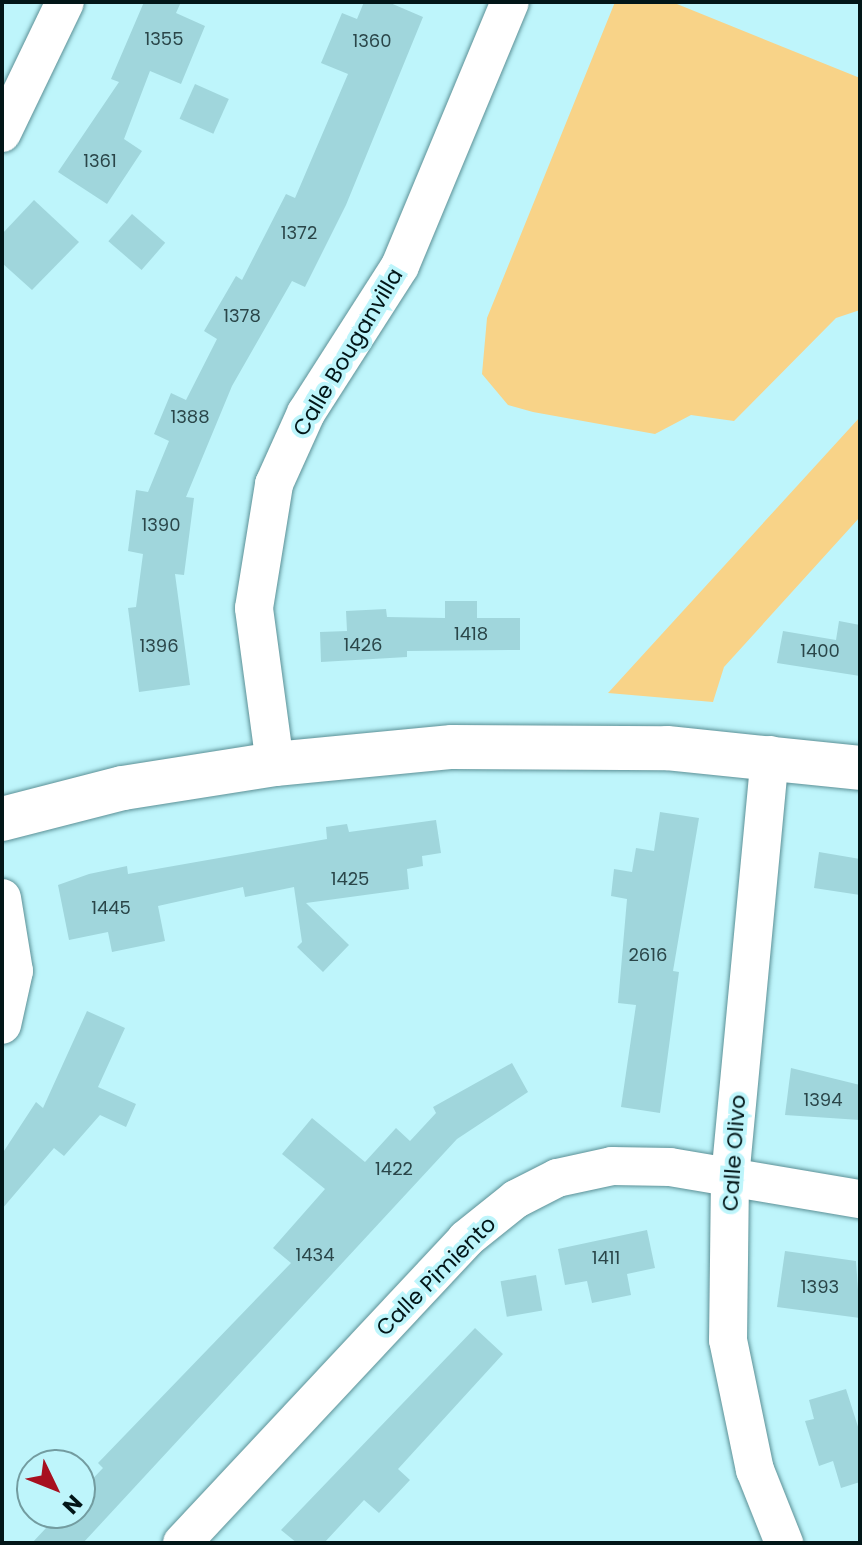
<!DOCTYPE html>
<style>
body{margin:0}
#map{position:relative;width:862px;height:1545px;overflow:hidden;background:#bef5fb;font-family:Poppins,sans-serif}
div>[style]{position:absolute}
.green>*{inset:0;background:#f8d388}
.building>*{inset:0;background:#a0d6dc;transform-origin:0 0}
.roads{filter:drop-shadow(0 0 2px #5c9096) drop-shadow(0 0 2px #5c9096)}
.minor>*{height:38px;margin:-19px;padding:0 19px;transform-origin:19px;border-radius:19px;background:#fff}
.major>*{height:44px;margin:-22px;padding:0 22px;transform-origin:22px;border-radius:22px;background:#fff}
span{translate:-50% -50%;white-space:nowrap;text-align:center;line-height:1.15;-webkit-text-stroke:8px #bef5fb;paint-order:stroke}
.number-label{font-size:18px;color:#2a4649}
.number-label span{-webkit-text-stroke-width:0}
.street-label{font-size:22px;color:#021618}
.frame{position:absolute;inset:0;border:4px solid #021618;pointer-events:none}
.north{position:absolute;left:16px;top:1449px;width:80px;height:80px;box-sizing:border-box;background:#bef5fb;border:2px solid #739ca0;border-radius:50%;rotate:133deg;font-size:22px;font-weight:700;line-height:32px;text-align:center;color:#021618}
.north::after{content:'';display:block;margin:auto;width:28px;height:36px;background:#a7101f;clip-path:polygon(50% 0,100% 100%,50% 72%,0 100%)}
</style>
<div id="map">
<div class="green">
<div style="clip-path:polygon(615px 2px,672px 2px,860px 78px,860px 310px,836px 318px,734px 421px,691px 415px,655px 434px,533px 412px,508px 405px,482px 374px,487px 318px)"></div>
<div style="clip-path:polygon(860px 417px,860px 517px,724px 667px,713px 702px,608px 693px)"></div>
</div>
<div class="building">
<div style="clip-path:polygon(144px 2px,181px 2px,176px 13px,205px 26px,181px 84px,150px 71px,124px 139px,142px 151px,107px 204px,58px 172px,119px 82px,111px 79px)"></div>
<div style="clip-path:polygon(364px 2px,388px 2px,423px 17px,346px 205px,305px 287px,292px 281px,232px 386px,186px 497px,194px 498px,184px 575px,175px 574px,190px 685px,139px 692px,128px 608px,136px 607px,143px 554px,128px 551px,136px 490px,148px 492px,169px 441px,154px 434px,171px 393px,186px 400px,217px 339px,204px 331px,236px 276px,242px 280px,286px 194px,295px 198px,348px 74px,321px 63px,342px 13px,357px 19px)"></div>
<div style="left:195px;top:84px;width:37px;height:38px;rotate:24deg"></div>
<div style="clip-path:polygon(34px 200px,79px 242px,32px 290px,2px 263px,2px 234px)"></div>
<div style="left:132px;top:214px;width:44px;height:36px;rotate:41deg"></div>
<div style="clip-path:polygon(445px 601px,477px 601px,477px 618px,520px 618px,520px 650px,407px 651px,407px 657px,321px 662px,320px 632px,347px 631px,346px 611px,386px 609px,387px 617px,445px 618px)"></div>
<div style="clip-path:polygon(839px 621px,860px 625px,860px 676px,777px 663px,783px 631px,836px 640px)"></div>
<div style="clip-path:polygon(660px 812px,699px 818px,673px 971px,679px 972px,660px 1113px,621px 1107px,636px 1005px,618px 1003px,627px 899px,611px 896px,614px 869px,632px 872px,636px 848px,654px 851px)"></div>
<div style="clip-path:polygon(436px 820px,441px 853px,422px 856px,423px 866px,407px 869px,409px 889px,306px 903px,349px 945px,323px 972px,297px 947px,302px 942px,294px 887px,245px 897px,243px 887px,158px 906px,165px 941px,112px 952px,108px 932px,69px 940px,58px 885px,89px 874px,127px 866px,128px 874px,327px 839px,326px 827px,347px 824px,349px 832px)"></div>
<div style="clip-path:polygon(819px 852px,860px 859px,860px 895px,814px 888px)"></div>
<div style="clip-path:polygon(87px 1011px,125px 1028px,98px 1087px,136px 1104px,126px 1127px,100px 1115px,64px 1156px,54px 1148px,2px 1209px,2px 1154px,36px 1102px,43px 1108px)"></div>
<div style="clip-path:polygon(512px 1063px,528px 1092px,457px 1139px,83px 1543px,32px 1543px,60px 1513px,80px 1513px,80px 1492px,103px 1468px,98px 1463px,291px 1263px,273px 1248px,325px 1189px,282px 1154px,312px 1118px,365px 1162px,396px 1128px,410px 1141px,436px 1113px,433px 1107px)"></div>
<div style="clip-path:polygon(791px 1068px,860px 1085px,860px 1120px,785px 1115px)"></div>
<div style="clip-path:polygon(647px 1230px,655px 1268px,627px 1274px,631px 1295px,592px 1303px,587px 1281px,565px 1285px,558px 1249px)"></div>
<div style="clip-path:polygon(785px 1251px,856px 1261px,860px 1318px,777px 1307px)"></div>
<div style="left:536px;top:1275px;width:36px;height:36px;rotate:80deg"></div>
<div style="clip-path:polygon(475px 1328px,503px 1354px,398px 1469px,410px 1480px,379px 1513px,364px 1500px,324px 1543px,297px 1543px,281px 1530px)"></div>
<div style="clip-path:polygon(846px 1389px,860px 1433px,860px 1482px,841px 1488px,833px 1461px,819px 1466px,805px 1421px,814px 1419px,809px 1400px)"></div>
</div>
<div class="roads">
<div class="minor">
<div style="left:2px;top:133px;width:145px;rotate:-64.3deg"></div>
<div style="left:770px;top:755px;width:425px;rotate:95.4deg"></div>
<div style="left:730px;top:1178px;width:162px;rotate:90.7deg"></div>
<div style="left:728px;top:1340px;width:133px;rotate:78.3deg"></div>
<div style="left:755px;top:1470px;width:79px;rotate:68.3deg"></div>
<div style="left:275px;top:764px;width:157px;rotate:-97.7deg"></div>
<div style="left:254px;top:608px;width:126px;rotate:-80.8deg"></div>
<div style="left:274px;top:484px;width:78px;rotate:-65.7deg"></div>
<div style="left:306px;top:413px;width:174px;rotate:-57.4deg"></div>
<div style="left:400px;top:266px;width:286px;rotate:-67.4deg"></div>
<div style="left:2px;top:898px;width:74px;rotate:80.7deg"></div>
<div style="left:14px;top:971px;width:55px;rotate:102.5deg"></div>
<div style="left:182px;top:1543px;width:416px;rotate:-46.9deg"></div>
<div style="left:466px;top:1239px;width:64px;rotate:-38.7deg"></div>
<div style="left:516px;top:1199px;width:46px;rotate:-27.1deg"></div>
<div style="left:557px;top:1178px;width:56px;rotate:-12.3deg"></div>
<div style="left:612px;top:1166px;width:58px;rotate:1deg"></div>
<div style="left:670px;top:1167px;width:193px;rotate:9.6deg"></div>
</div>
<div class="major">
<div style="left:2px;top:819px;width:125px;rotate:-14.4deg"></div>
<div style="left:123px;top:788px;width:154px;rotate:-9deg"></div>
<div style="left:275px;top:764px;width:178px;rotate:-5.5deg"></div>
<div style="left:452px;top:747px;width:215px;rotate:0.3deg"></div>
<div style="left:667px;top:748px;width:194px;rotate:5.9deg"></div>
</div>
</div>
<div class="number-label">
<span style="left:164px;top:39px">1355</span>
<span style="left:372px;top:41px">1360</span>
<span style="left:100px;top:161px">1361</span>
<span style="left:299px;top:233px">1372</span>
<span style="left:242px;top:316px">1378</span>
<span style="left:190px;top:417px">1388</span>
<span style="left:161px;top:525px">1390</span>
<span style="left:471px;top:634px">1418</span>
<span style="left:363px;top:645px">1426</span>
<span style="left:159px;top:646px">1396</span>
<span style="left:820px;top:651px">1400</span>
<span style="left:350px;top:879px">1425</span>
<span style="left:111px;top:908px">1445</span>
<span style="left:648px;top:955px">2616</span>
<span style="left:823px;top:1100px">1394</span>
<span style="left:394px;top:1169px">1422</span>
<span style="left:315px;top:1255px">1434</span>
<span style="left:606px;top:1258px">1411</span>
<span style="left:820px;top:1287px">1393</span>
</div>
<div class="street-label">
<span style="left:348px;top:352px;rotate:-59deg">Calle Bouganvilla</span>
<span style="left:734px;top:1153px;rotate:-86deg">Calle Olivo</span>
<span style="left:436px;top:1276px;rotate:-45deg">Calle Pimiento</span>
</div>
<div class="frame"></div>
<div class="north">N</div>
</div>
